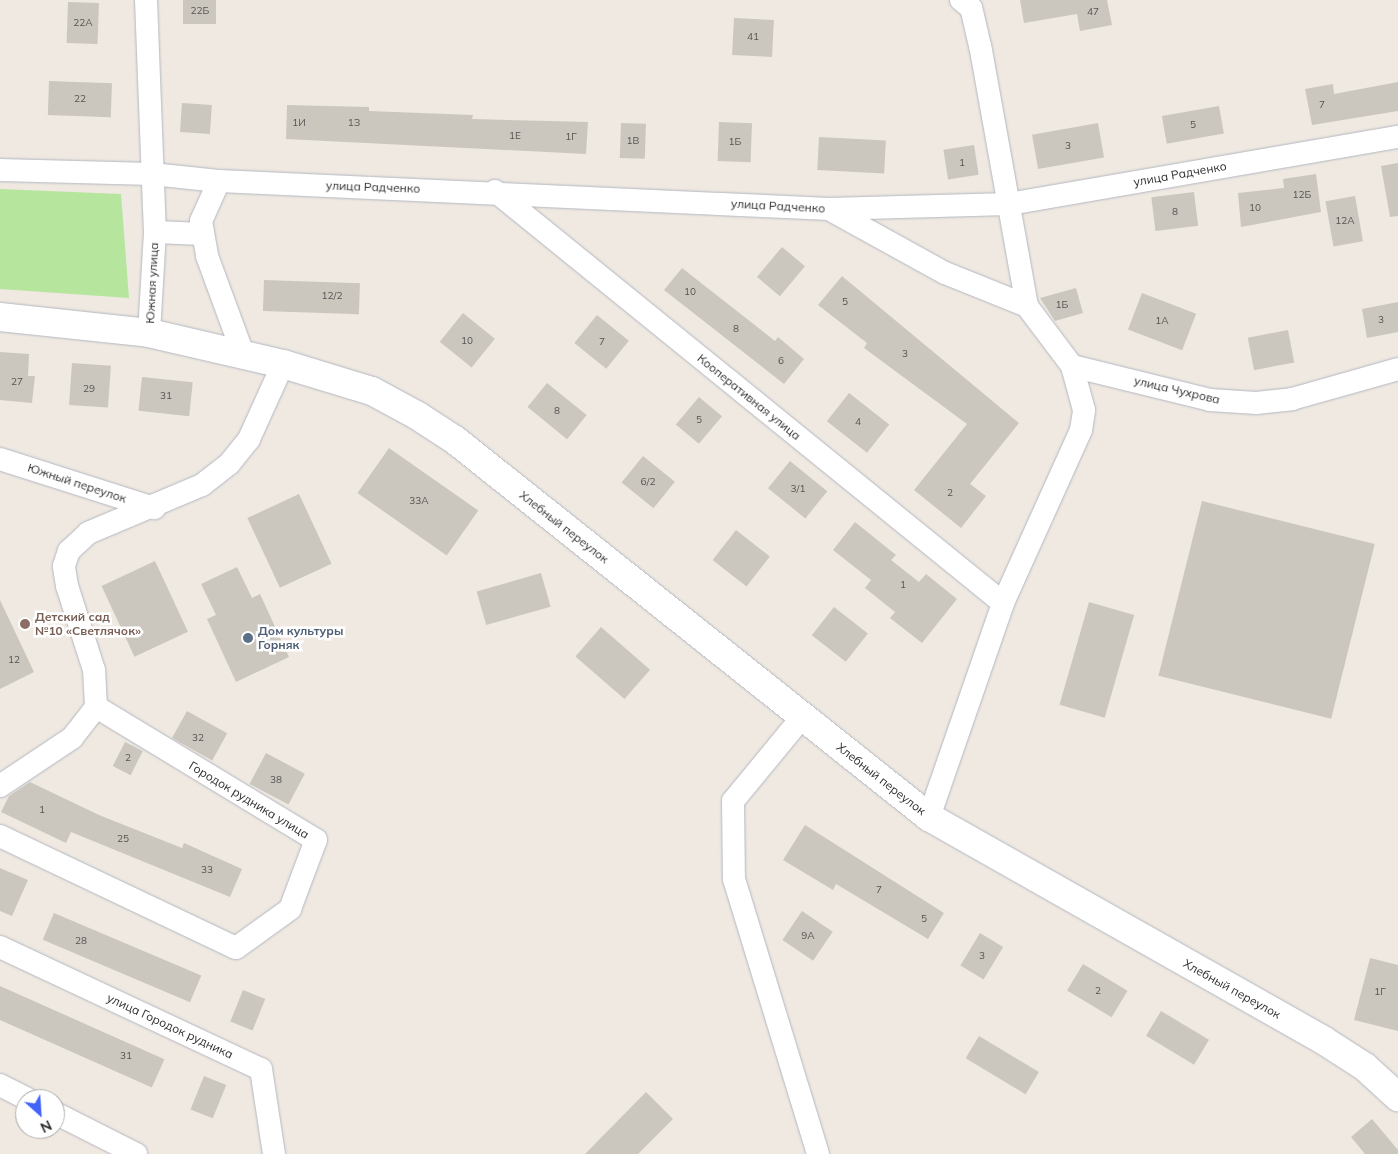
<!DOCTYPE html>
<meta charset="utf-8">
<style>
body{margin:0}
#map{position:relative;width:1398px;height:1154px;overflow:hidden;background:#efe9e1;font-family:Mulish,sans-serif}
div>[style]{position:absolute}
.green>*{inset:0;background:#b6e59e}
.building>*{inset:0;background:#cbc7bf;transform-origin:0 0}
.roads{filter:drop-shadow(0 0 1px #b4b7c1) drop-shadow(0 0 1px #b4b7c1)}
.street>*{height:22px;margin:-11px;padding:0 11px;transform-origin:11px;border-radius:11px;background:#fff}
.secondary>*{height:28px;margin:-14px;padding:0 14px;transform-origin:14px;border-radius:14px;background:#fff}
.dots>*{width:14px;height:14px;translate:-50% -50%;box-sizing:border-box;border:2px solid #fff;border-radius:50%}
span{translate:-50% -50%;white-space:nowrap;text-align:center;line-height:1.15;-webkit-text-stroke:5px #fff;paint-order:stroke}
.number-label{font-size:10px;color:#555452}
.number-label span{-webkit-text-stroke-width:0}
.street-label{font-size:12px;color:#2e2e2e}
.education-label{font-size:12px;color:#785e54;font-weight:700}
.left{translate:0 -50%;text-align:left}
.service-label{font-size:12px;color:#4e5e75;font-weight:700}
.north{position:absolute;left:15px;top:1089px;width:50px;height:50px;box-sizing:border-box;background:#fff;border:1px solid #ababab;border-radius:50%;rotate:154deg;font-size:14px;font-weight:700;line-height:20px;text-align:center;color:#2e2e2e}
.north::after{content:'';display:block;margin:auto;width:18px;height:22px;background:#4264fb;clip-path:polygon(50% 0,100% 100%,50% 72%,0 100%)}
</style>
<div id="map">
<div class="green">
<div style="clip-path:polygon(0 189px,121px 194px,129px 298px,0 289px)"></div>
</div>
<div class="building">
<div style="left:183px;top:0;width:33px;height:24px"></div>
<div style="clip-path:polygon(1020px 0,1107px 0,1112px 25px,1080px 31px,1077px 14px,1024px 23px)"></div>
<div style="left:68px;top:2px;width:31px;height:41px;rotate:2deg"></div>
<div style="left:734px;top:18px;width:40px;height:37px;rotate:3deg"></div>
<div style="left:49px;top:81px;width:63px;height:34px;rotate:2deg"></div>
<div style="clip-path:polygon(1398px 82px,1398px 111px,1312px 125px,1305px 89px,1333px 84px,1334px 94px)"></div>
<div style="left:182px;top:103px;width:30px;height:29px;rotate:4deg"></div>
<div style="clip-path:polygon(287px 105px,369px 107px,369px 111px,473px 115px,472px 119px,588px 122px,586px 154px,286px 139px)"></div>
<div style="left:1219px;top:106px;width:28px;height:58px;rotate:80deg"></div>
<div style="left:719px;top:122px;width:33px;height:39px;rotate:2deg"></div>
<div style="left:621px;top:123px;width:25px;height:35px;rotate:2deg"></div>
<div style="left:1098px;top:123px;width:35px;height:67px;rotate:80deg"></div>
<div style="left:819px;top:137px;width:67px;height:33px;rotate:3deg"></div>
<div style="left:974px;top:145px;width:30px;height:31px;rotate:81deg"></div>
<div style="clip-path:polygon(1398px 163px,1398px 216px,1390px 217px,1381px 166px)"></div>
<div style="clip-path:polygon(1316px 174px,1321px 212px,1241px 227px,1238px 193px,1284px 188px,1283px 179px)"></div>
<div style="left:1194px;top:192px;width:34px;height:43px;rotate:83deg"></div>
<div style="left:1355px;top:196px;width:46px;height:30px;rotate:80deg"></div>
<div style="left:782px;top:247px;width:30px;height:39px;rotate:40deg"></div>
<div style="clip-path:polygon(682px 268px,775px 341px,778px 337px,804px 359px,784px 384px,664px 290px)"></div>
<div style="clip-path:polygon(842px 276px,1019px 423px,970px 484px,986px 496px,961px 528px,914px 490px,967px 424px,864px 348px,867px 343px,818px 305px)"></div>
<div style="left:264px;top:280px;width:96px;height:31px;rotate:2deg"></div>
<div style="clip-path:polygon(1076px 288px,1083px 313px,1055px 321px,1040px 298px)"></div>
<div style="left:1142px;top:293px;width:58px;height:39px;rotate:21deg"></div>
<div style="clip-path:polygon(1398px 302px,1398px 332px,1367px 338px,1362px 309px)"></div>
<div style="left:463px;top:313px;width:41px;height:37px;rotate:39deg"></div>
<div style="left:597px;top:315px;width:41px;height:36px;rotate:39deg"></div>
<div style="left:1288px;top:330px;width:33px;height:41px;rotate:79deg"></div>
<div style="clip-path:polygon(0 352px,29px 354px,28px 376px,35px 376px,32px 403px,0 400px)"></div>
<div style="left:72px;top:363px;width:39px;height:42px;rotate:4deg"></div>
<div style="left:142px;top:377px;width:51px;height:34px;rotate:6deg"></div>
<div style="left:547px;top:383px;width:51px;height:31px;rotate:39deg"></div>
<div style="left:849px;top:393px;width:51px;height:36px;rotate:38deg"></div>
<div style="left:699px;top:397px;width:30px;height:36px;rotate:40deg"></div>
<div style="left:389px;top:448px;width:109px;height:55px;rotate:35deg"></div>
<div style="left:643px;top:456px;width:41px;height:34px;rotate:39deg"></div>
<div style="left:790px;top:461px;width:48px;height:35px;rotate:39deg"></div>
<div style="left:299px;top:494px;width:77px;height:57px;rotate:65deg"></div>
<div style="left:1202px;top:501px;width:178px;height:180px;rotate:14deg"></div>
<div style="clip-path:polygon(855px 522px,896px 555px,891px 560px,919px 582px,926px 574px,957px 599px,922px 643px,890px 618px,895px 612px,865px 588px,871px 580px,833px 550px)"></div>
<div style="left:736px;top:530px;width:43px;height:38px;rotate:38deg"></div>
<div style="left:155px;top:561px;width:78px;height:59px;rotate:65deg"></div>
<div style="clip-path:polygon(237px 567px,252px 598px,260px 594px,289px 657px,236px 682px,207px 619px,216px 615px,201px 584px)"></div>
<div style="left:541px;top:573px;width:35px;height:67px;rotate:74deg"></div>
<div style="clip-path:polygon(0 600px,34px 672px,0 689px)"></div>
<div style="left:1089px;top:602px;width:47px;height:107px;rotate:16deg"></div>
<div style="left:834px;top:607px;width:43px;height:36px;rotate:38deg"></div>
<div style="left:601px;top:627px;width:65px;height:39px;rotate:41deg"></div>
<div style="left:187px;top:711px;width:46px;height:31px;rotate:29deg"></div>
<div style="left:125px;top:742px;width:20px;height:27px;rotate:27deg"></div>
<div style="left:266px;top:753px;width:44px;height:35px;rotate:28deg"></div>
<div style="clip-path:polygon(30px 782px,99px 815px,182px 848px,184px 843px,242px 869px,230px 897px,71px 832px,66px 843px,1px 812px,9px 796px)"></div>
<div style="clip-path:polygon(805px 825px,944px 913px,928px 939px,836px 884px,833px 890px,783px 860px)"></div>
<div style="clip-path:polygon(0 868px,28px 880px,12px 916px,0 911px)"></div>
<div style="left:802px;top:911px;width:37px;height:35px;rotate:34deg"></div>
<div style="left:54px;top:913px;width:160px;height:29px;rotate:23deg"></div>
<div style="left:980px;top:933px;width:27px;height:38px;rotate:31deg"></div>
<div style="clip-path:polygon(1370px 958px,1398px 965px,1398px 1031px,1354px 1020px)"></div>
<div style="left:1083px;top:964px;width:52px;height:31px;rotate:31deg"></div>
<div style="left:0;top:986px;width:180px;height:31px;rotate:24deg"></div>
<div style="left:243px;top:990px;width:24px;height:34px;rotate:22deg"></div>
<div style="left:1161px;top:1011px;width:56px;height:29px;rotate:31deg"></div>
<div style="left:979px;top:1036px;width:70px;height:26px;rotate:31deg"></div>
<div style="left:204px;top:1076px;width:24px;height:36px;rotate:22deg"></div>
<div style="clip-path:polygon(646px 1092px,673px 1119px,638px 1154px,585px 1154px)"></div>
<div style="clip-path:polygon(1372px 1119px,1398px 1150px,1398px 1154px,1365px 1154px,1351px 1137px)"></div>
</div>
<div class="roads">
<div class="street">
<div style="left:146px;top:0;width:232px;rotate:87.8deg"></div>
<div style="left:155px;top:232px;width:101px;rotate:93.4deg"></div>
<div style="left:0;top:170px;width:152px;rotate:1.5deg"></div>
<div style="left:152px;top:174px;width:67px;rotate:6deg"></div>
<div style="left:219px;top:181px;width:611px;rotate:2.63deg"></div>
<div style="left:829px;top:209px;width:180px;rotate:-1.6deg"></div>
<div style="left:1009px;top:204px;width:395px;rotate:-9.8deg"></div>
<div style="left:219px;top:181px;width:44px;rotate:114.2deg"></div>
<div style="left:201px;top:221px;width:36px;rotate:80deg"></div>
<div style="left:207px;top:256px;width:104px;rotate:69.8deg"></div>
<div style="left:495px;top:191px;width:654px;rotate:39.04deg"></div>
<div style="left:829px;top:209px;width:132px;rotate:28.9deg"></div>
<div style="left:945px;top:273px;width:88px;rotate:21.9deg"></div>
<div style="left:155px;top:232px;width:48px;rotate:2.4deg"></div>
<div style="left:1072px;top:366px;width:142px;rotate:13.8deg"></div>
<div style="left:1210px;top:400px;width:46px;rotate:3.7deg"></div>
<div style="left:1256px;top:403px;width:36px;rotate:-6deg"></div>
<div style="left:1292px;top:399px;width:110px;rotate:-15.8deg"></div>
<div style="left:0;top:459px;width:162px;rotate:17.7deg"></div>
<div style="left:803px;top:716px;width:110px;rotate:129.5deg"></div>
<div style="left:733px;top:801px;width:78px;rotate:89.3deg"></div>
<div style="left:734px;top:879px;width:288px;rotate:73deg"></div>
<div style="left:0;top:786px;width:87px;rotate:-33.7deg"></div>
<div style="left:72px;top:738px;width:39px;rotate:-52deg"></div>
<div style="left:96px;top:707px;width:37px;rotate:-93deg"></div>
<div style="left:94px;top:670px;width:88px;rotate:-107.8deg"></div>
<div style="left:67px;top:586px;width:20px;rotate:-99deg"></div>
<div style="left:64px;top:566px;width:16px;rotate:-72deg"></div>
<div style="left:69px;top:551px;width:26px;rotate:-43deg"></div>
<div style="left:88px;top:533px;width:124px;rotate:-22.8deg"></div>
<div style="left:202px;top:485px;width:34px;rotate:-38deg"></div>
<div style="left:229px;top:464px;width:32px;rotate:-51deg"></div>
<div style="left:249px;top:439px;width:82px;rotate:-65.6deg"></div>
<div style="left:929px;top:817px;width:226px;rotate:-70.9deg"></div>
<div style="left:1003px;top:603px;width:190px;rotate:-65.7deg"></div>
<div style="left:1081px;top:430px;width:20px;rotate:-81deg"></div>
<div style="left:1084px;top:410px;width:46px;rotate:-105.3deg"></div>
<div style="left:1072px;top:366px;width:75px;rotate:-126.9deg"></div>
<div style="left:1027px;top:306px;width:264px;rotate:-100.2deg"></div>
<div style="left:980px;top:46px;width:39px;rotate:-103deg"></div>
<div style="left:971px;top:8px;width:13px;rotate:-141deg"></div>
<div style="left:0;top:836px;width:261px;rotate:25.4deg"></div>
<div style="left:236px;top:948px;width:67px;rotate:-35.8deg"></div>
<div style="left:290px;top:909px;width:74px;rotate:-69.4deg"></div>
<div style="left:316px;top:840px;width:257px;rotate:-148.8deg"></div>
<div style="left:0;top:947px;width:288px;rotate:25.1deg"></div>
<div style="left:261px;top:1069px;width:86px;rotate:81.3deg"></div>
<div style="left:0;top:1085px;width:30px;rotate:27deg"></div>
<div style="left:55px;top:1113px;width:91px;rotate:26.8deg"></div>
</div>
<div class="secondary">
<div style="left:0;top:317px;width:150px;rotate:6.1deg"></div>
<div style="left:149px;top:333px;width:138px;rotate:13deg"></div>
<div style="left:283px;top:364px;width:93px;rotate:16.9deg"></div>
<div style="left:372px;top:391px;width:52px;rotate:28.5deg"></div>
<div style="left:418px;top:416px;width:44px;rotate:33deg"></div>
<div style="left:455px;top:440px;width:606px;rotate:38.5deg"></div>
<div style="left:929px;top:817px;width:453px;rotate:29.5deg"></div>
<div style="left:1323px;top:1040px;width:50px;rotate:32.7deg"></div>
<div style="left:1365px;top:1067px;width:45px;rotate:42.3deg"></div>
</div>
</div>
<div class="dots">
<div style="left:25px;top:624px;background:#8d6e63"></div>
<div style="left:248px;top:638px;background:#5c6f8a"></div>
</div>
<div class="number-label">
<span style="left:200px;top:11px">22Б</span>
<span style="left:1093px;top:12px">47</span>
<span style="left:83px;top:23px">22А</span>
<span style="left:753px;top:37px">41</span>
<span style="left:80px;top:99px">22</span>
<span style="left:1322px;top:105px">7</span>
<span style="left:299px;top:123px">1И</span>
<span style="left:354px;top:123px">1З</span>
<span style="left:1193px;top:125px">5</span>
<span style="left:515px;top:136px">1Е</span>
<span style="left:571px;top:137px">1Г</span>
<span style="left:633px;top:141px">1В</span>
<span style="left:735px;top:142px">1Б</span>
<span style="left:1068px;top:146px">3</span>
<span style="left:962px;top:163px">1</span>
<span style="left:1302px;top:195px">12Б</span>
<span style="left:1255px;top:208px">10</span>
<span style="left:1175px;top:212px">8</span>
<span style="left:1345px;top:221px">12А</span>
<span style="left:690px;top:292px">10</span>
<span style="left:332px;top:296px">12/2</span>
<span style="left:845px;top:302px">5</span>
<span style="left:1062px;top:305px">1Б</span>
<span style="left:1381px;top:320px">3</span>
<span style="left:1162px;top:321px">1А</span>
<span style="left:736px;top:329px">8</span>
<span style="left:467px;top:341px">10</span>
<span style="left:602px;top:342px">7</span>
<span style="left:905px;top:354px">3</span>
<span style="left:781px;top:361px">6</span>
<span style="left:17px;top:382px">27</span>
<span style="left:89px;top:389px">29</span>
<span style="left:166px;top:396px">31</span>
<span style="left:557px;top:411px">8</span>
<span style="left:699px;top:420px">5</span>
<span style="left:858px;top:422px">4</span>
<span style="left:648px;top:482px">6/2</span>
<span style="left:798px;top:489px">3/1</span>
<span style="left:950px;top:493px">2</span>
<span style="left:419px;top:501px">33А</span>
<span style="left:903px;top:585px">1</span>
<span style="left:14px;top:660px">12</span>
<span style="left:198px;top:738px">32</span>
<span style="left:128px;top:758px">2</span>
<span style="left:276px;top:780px">38</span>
<span style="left:42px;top:810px">1</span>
<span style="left:123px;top:839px">25</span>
<span style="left:207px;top:870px">33</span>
<span style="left:879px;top:890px">7</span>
<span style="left:924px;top:919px">5</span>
<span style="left:808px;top:936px">9А</span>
<span style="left:81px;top:941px">28</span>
<span style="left:982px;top:956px">3</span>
<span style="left:1098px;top:991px">2</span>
<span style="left:1380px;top:992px">1Г</span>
<span style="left:126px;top:1056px">31</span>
</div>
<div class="street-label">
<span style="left:1180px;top:174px;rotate:-10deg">улица Радченко</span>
<span style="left:373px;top:187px;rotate:2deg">улица Радченко</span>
<span style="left:778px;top:206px;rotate:3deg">улица Радченко</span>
<span style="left:152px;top:283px;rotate:-87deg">Южная улица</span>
<span style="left:1177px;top:390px;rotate:13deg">улица Чухрова</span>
<span style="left:749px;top:397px;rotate:39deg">Кооперативная улица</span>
<span style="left:77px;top:483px;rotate:18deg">Южный переулок</span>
<span style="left:564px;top:527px;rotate:38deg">Хлебный переулок</span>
<span style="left:881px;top:779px;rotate:38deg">Хлебный переулок</span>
<span style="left:249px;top:800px;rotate:31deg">Городок рудника улица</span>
<span style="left:1232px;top:989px;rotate:29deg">Хлебный переулок</span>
<span style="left:170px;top:1026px;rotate:25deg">улица Городок рудника</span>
</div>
<div class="education-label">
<span class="left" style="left:35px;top:624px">Детский сад<br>№10 «Светлячок»</span>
</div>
<div class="service-label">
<span class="left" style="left:258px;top:638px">Дом культуры<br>Горняк</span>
</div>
<div class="north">N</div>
</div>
